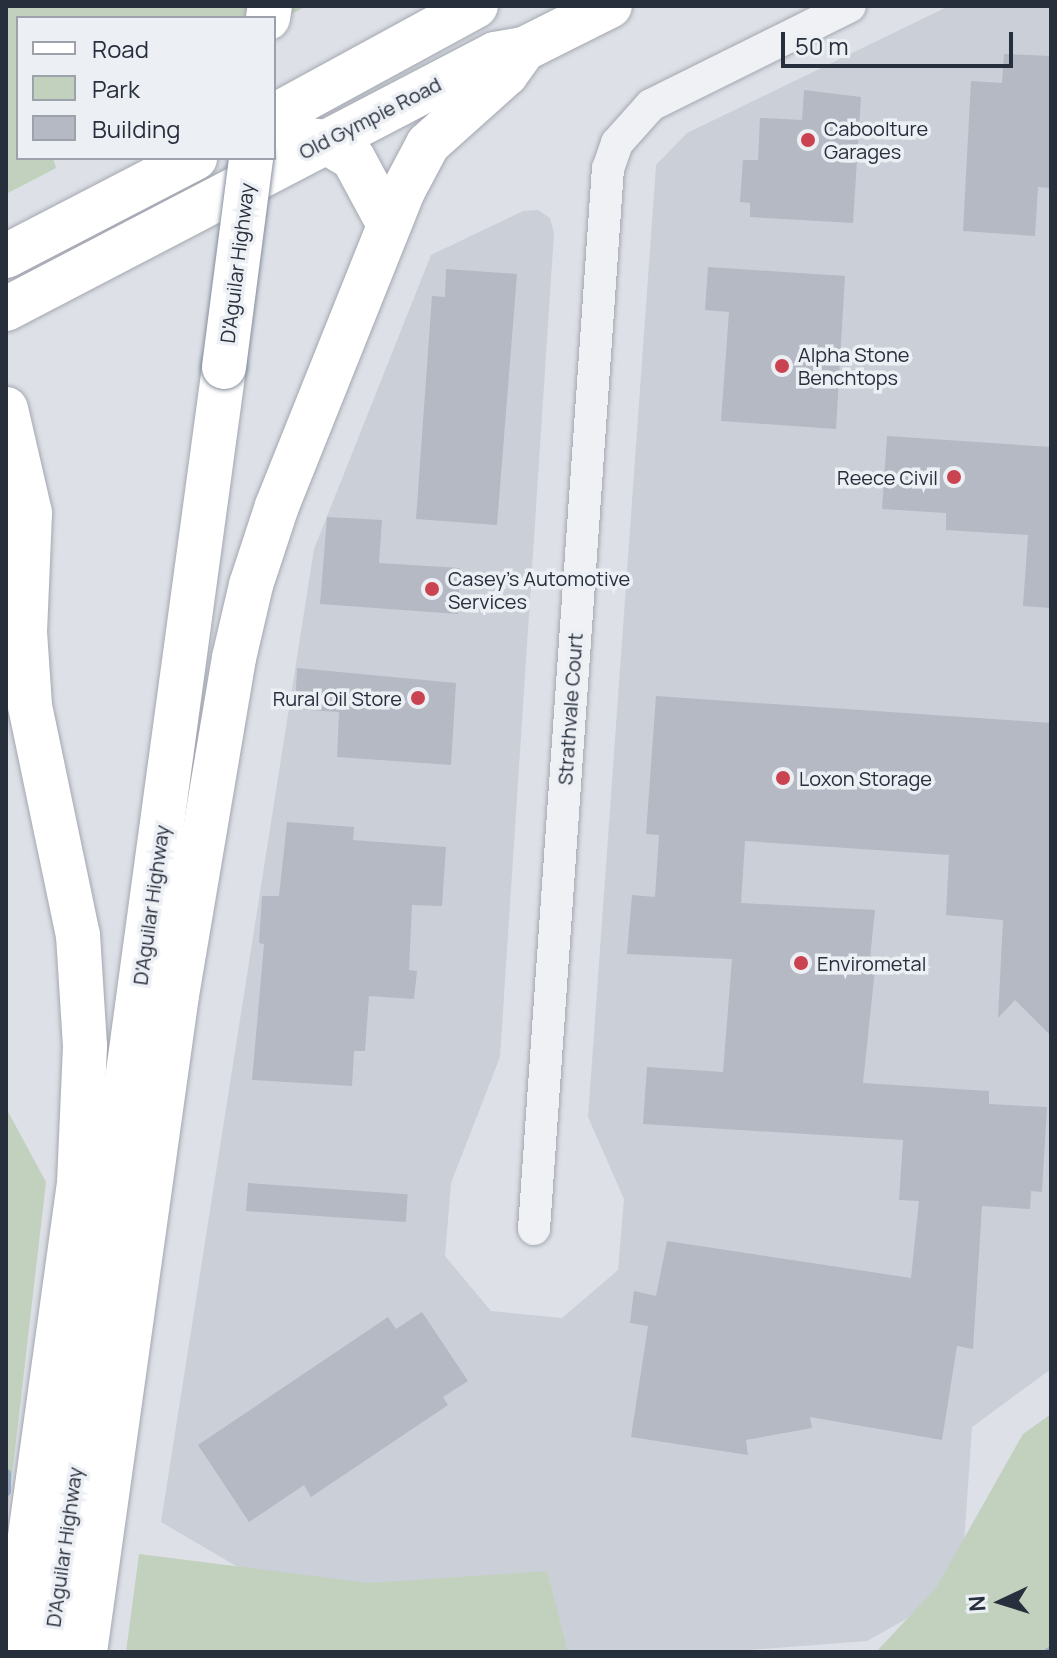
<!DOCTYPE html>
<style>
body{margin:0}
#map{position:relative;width:1057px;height:1658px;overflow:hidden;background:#dde0e6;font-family:Manrope,sans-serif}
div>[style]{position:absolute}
.built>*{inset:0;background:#cbcfd8}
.green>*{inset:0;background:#c2d0be}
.stream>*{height:9px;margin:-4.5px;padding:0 4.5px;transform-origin:4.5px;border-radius:4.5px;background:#98acc6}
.building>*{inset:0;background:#b4b9c3;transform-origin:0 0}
.roads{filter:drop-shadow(0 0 2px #a3a7b0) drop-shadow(0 0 2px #a3a7b0)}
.street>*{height:32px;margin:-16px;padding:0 16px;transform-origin:16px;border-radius:16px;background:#eff1f5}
.secondary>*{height:44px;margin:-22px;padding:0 22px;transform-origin:22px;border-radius:22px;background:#fff}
.highway>*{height:44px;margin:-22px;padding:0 22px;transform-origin:22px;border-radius:22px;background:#fff}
.bridges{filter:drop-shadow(0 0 2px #858d9d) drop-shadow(0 0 2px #858d9d)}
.highway-bridge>*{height:44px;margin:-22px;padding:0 22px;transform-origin:22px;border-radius:22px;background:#fff}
.dots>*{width:22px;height:22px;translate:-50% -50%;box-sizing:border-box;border:4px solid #eceff4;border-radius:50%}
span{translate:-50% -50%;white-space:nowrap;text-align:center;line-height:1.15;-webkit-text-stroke:7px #eceff4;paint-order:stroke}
.street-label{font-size:20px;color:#272e3c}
.poi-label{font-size:20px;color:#272e3c}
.left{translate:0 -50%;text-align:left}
.right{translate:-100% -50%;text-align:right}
.frame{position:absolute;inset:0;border:8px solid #272e3c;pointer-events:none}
.legend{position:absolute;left:16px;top:16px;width:260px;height:144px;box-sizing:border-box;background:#eceff4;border:2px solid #9da2aa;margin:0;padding:10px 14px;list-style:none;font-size:24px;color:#272e3c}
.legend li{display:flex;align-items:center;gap:16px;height:40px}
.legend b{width:40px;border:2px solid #9da2aa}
.north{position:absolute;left:961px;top:1562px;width:80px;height:80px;-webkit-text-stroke:6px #eceff4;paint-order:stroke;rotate:266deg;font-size:22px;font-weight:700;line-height:32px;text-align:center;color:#272e3c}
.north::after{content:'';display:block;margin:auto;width:28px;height:36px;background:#272e3c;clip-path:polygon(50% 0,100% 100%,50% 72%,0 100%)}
.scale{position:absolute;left:781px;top:32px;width:232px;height:36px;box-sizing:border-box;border:4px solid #272e3c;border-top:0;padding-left:10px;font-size:24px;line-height:28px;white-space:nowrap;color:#272e3c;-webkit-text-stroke:6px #eceff4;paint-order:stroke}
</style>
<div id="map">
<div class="built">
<div style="clip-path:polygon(949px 6px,1051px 6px,1051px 1369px,972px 1427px,961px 1588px,867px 1641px,721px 1652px,460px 1652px,243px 1570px,161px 1522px,314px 549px,431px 255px,523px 211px,538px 210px,550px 218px,554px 233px,500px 1057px,451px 1183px,445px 1256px,491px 1311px,562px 1318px,618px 1270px,624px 1199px,588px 1117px,656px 165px,687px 133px)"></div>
</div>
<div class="green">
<div style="clip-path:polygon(6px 6px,307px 6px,274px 23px,274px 18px,18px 18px,18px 158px,53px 158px,56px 168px,6px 194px)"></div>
<div style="clip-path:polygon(6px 1108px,46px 1182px,6px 1527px)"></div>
<div style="clip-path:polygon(1051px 1414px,1051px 1652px,876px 1652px,936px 1588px,1023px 1434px)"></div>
<div style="clip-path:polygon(139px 1554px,369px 1583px,547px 1571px,568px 1652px,126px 1652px)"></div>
</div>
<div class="stream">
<div style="left:6px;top:1473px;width:18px;rotate:90deg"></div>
<div style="left:1048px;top:1652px;width:4px;rotate:-34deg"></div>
</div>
<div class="building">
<div style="clip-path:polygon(1004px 54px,1051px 56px,1051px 188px,1038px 187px,1035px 236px,963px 231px,971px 81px,1002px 83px)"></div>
<div style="clip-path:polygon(804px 90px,861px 97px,853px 223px,750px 217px,750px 203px,740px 202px,743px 160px,758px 160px,760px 118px,802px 120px)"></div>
<div style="clip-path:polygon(708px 267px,845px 276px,836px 429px,721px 421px,729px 312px,705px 310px)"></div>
<div style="clip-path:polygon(446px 269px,517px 274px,497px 525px,416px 519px,432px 296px,445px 297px)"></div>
<div style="clip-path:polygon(887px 436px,1051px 447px,1051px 608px,1023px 606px,1028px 535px,946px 530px,946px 513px,882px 509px)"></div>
<div style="clip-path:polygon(327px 517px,382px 520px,379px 563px,460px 568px,458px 614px,320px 604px)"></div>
<div style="clip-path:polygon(297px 668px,456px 683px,451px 765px,337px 757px,339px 712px,295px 709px)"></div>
<div style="clip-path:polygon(656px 696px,1051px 723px,1051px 1036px,1015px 1000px,998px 1018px,1003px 920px,946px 915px,949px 855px,745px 841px,741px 903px,875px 910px,869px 968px,875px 969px,863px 1083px,989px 1091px,989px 1104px,1047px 1107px,1042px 1192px,1031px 1191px,1030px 1209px,982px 1206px,973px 1349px,957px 1346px,942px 1440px,810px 1417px,812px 1428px,746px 1440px,748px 1455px,631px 1437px,648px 1326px,630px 1323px,634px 1291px,656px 1296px,667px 1241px,911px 1278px,919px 1201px,899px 1200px,903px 1140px,643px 1124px,647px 1067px,723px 1072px,732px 959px,627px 954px,632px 895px,655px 897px,659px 835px,646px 834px)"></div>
<div style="clip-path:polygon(287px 822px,354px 827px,353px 840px,446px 847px,442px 906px,412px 905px,409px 970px,417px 971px,414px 999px,369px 996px,365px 1051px,354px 1051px,352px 1086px,252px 1080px,264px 944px,259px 943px,262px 896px,279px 896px)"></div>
<div style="left:248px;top:1183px;width:160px;height:28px;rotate:4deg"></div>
<div style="clip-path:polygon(422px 1312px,468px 1381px,443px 1397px,448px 1405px,311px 1497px,304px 1485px,249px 1522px,198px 1445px,388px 1317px,396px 1329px)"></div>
</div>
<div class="roads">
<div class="street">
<div style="left:534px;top:1229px;width:1063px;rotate:-86.01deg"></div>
<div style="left:608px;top:169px;width:28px;rotate:-71deg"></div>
<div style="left:617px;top:143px;width:51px;rotate:-48.2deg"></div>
<div style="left:651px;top:105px;width:222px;rotate:-26.4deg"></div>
</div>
<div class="secondary">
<div style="left:274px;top:116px;width:230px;rotate:-28.6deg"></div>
<div style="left:6px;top:256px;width:213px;rotate:-27.4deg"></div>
<div style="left:6px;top:309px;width:551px;rotate:-27.54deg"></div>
<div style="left:495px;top:54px;width:29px;rotate:-10deg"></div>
<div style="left:524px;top:49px;width:96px;rotate:-26.6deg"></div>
</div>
<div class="highway">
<div style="left:268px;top:18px;width:12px;rotate:-81deg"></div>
<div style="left:274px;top:135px;width:52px;rotate:7.7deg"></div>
<div style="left:326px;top:142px;width:31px;rotate:31deg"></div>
<div style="left:353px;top:158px;width:74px;rotate:61.7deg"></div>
<div style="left:6px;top:409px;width:107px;rotate:77deg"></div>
<div style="left:30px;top:513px;width:119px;rotate:92.4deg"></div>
<div style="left:25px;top:632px;width:74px;rotate:86.1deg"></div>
<div style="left:30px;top:706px;width:234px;rotate:78.2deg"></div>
<div style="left:78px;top:935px;width:111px;rotate:86.4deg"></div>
<div style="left:85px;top:1046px;width:137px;rotate:92.5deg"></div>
<div style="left:79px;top:1183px;width:473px;rotate:97.9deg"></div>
<div style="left:49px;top:1652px;width:1297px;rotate:-82.24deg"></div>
<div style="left:85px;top:1652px;width:663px;rotate:-82.03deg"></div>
<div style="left:177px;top:995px;width:342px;rotate:-80.4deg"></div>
<div style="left:234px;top:658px;width:75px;rotate:-76.9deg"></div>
<div style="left:251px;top:585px;width:83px;rotate:-71.8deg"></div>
<div style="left:277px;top:506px;width:339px;rotate:-68.2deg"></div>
<div style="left:403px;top:191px;width:53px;rotate:-62deg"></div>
<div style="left:428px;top:144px;width:105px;rotate:-41.9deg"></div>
<div style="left:506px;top:74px;width:31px;rotate:-54deg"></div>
</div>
</div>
<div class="bridges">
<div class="highway-bridge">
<div style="left:224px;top:367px;width:211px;rotate:-82.6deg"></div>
</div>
</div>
<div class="dots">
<div style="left:808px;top:140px;background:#ca4351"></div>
<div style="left:782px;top:366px;background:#ca4351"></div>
<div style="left:954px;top:477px;background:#ca4351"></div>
<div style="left:432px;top:589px;background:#ca4351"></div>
<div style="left:418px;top:698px;background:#ca4351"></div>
<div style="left:783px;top:778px;background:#ca4351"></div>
<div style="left:801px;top:963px;background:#ca4351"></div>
</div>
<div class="street-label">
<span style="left:370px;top:118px;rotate:-27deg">Old Gympie Road</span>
<span style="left:237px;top:263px;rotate:-83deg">D'Aguilar Highway</span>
<span style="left:570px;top:709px;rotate:-86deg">Strathvale Court</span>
<span style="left:151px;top:905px;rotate:-82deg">D'Aguilar Highway</span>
<span style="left:64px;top:1547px;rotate:-82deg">D'Aguilar Highway</span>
</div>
<div class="poi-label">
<span class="left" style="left:824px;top:140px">Caboolture<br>Garages</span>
<span class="left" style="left:798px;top:366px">Alpha Stone<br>Benchtops</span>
<span class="right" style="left:938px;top:477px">Reece Civil</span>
<span class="left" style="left:448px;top:590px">Casey's Automotive<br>Services</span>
<span class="right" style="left:402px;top:698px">Rural Oil Store</span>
<span class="left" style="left:799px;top:778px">Loxon Storage</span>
<span class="left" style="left:817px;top:963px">Envirometal</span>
</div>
<div class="frame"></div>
<ul class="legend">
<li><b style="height:10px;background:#fff"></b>Road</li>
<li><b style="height:22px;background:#c2d0be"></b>Park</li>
<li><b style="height:22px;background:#b4b9c3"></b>Building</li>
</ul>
<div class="north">N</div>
<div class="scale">50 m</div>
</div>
